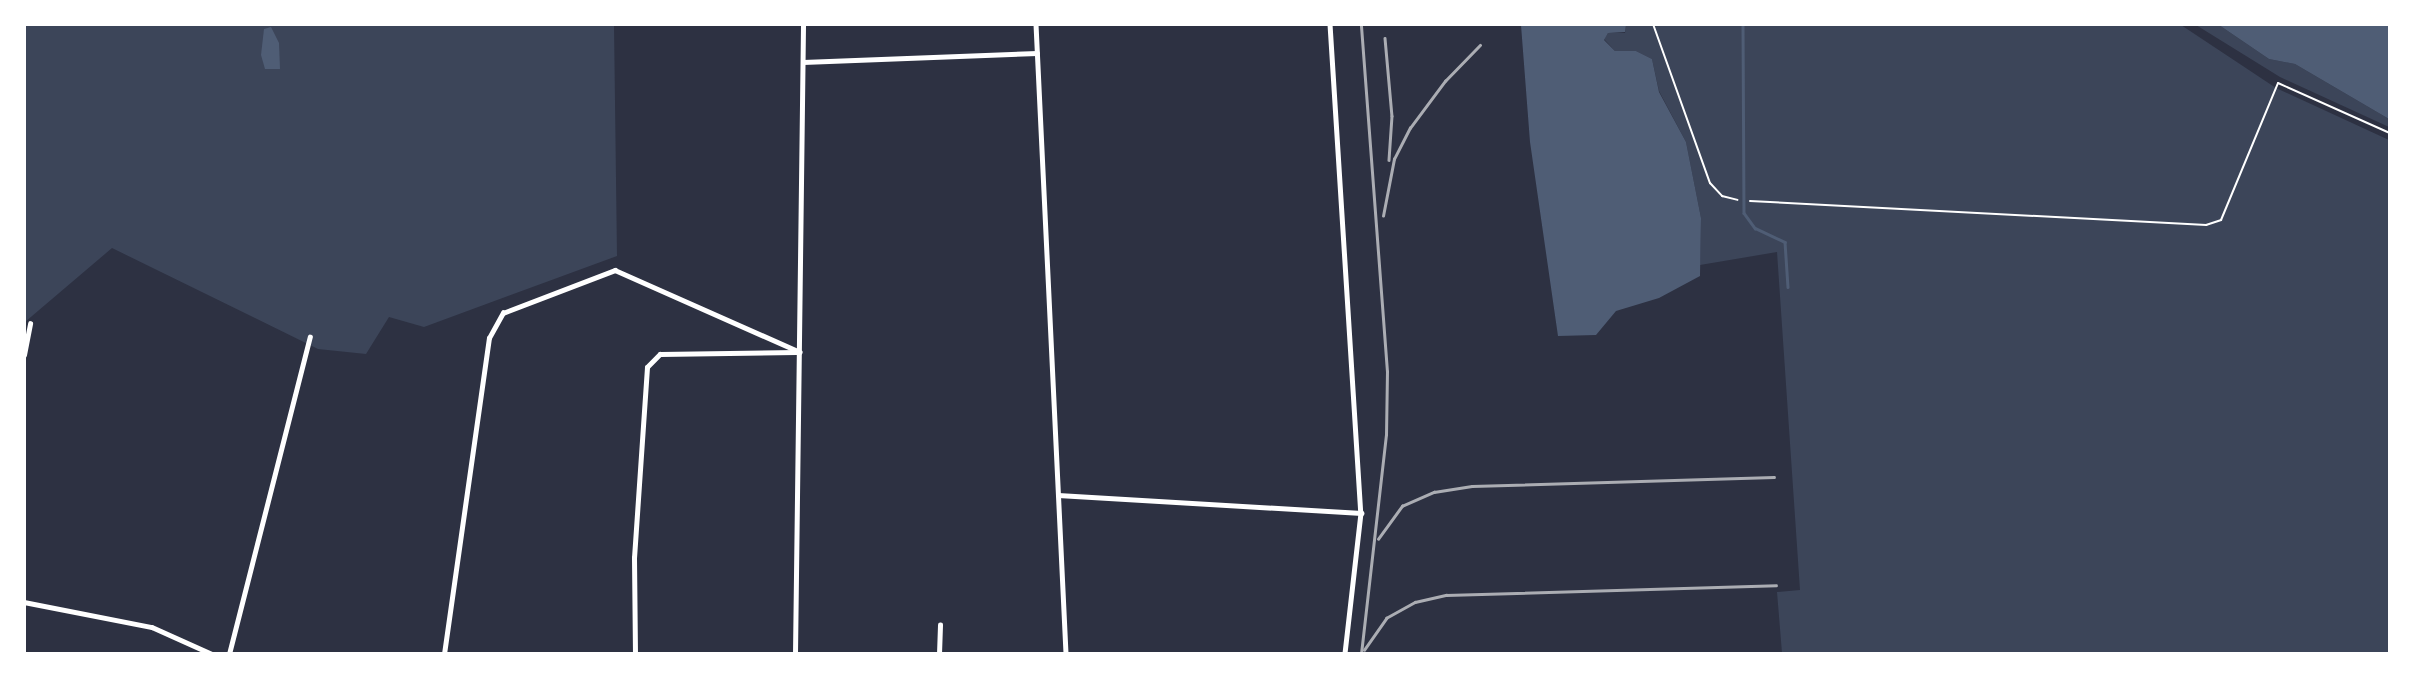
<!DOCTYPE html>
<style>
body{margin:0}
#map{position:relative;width:2414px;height:678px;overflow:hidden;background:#2d3142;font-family:Karla,sans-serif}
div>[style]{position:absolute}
.green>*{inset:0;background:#3c4559}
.water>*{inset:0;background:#4f5d75}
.stream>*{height:2.5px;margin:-1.25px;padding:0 1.25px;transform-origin:1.25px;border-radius:1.25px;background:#4f5d75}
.path>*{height:2px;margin:-1px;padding:0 1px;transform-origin:1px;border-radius:1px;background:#fff}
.minor>*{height:4.5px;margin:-2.25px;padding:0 2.25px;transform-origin:2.25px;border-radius:2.25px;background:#fff}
.tertiary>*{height:5px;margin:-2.5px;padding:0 2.5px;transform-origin:2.5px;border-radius:2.5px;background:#fff}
.rail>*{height:2.5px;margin:-1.25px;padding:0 1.25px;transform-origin:1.25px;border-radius:1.25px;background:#abadb3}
span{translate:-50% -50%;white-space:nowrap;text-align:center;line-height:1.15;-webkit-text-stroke:5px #fff;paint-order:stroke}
.frame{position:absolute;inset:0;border:26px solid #fff;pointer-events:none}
</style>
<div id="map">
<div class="green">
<div style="clip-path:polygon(1626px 24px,2181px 25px,2276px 88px,2389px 140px,2389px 653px,1782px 653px,1777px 592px,1800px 590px,1777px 252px,1700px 265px,1701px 218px,1686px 142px,1659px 91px,1652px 59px,1636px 51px,1615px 51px,1604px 39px,1608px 33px,1625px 33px)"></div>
<div style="clip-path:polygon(25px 25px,614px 25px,617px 256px,424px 327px,389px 317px,366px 354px,318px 349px,112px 248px,25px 322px)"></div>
<div style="clip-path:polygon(2196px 25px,2219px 25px,2269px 59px,2295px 64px,2389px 119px,2389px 127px,2280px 77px)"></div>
</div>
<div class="water">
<div style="clip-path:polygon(1521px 25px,1626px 25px,1625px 32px,1608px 33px,1604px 40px,1615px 51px,1636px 51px,1652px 59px,1659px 92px,1686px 142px,1701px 218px,1700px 276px,1659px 298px,1616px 311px,1596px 335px,1558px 336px,1530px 142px)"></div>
<div style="clip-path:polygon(2219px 25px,2389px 25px,2389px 119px,2295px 64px,2269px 59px)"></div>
<div style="clip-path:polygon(271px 27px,279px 43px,280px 69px,265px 69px,261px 55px,264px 29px)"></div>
</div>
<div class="stream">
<div style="left:1743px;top:24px;width:189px;rotate:89.7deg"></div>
<div style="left:1744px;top:213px;width:19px;rotate:54deg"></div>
<div style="left:1755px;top:228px;width:33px;rotate:25deg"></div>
<div style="left:1785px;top:242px;width:45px;rotate:86.2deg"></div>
</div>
<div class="path">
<div style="left:1653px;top:24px;width:169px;rotate:70.3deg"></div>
<div style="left:1710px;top:183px;width:18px;rotate:47deg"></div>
<div style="left:1722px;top:196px;width:16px;rotate:14deg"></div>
<div style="left:1750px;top:201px;width:457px;rotate:3deg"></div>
<div style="left:2206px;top:225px;width:16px;rotate:-18deg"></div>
<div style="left:2221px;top:220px;width:148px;rotate:-67.4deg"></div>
<div style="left:2278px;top:83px;width:123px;rotate:24.1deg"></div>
</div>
<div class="minor">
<div style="left:1036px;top:24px;width:631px;rotate:87.27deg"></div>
<div style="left:1330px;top:24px;width:490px;rotate:86.4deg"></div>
<div style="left:1361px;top:513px;width:142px;rotate:96.5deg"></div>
<div style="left:803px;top:62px;width:234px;rotate:-2.2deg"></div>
<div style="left:24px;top:355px;width:32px;rotate:-79deg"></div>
<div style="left:1058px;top:495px;width:304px;rotate:3.4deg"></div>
<div style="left:24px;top:602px;width:130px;rotate:11.1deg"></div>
<div style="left:152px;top:627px;width:66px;rotate:24.2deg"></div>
<div style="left:229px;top:654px;width:327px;rotate:-75.7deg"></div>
<div style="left:444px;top:654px;width:319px;rotate:-81.9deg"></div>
<div style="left:489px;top:338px;width:29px;rotate:-61deg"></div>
<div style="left:503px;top:313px;width:120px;rotate:-21deg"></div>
<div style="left:615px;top:270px;width:202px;rotate:23.9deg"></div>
<div style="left:635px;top:654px;width:96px;rotate:-90.6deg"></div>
<div style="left:634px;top:558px;width:191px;rotate:-86.1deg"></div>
<div style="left:647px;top:367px;width:18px;rotate:-45deg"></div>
<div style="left:660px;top:354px;width:136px;rotate:-0.8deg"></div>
<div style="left:939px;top:654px;width:29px;rotate:-88deg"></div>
</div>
<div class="tertiary">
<div style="left:795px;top:654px;width:630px;rotate:-89.27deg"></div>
</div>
<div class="rail">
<div style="left:1385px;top:38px;width:78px;rotate:84.9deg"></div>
<div style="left:1392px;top:116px;width:44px;rotate:93.9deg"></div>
<div style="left:1383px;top:216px;width:58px;rotate:-79.1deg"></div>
<div style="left:1394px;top:159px;width:35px;rotate:-63deg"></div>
<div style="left:1410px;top:128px;width:59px;rotate:-53.3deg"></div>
<div style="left:1445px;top:81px;width:50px;rotate:-45.8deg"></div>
<div style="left:1378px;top:539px;width:41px;rotate:-54deg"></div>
<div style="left:1402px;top:506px;width:35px;rotate:-24deg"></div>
<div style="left:1434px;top:492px;width:38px;rotate:-9deg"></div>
<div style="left:1472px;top:486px;width:302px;rotate:-1.7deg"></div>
<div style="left:1364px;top:650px;width:39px;rotate:-55deg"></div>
<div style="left:1386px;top:618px;width:33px;rotate:-29deg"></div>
<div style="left:1415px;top:602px;width:32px;rotate:-13deg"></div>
<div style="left:1446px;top:595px;width:330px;rotate:-1.7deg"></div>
<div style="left:1361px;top:654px;width:220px;rotate:-83.5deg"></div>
<div style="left:1386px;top:435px;width:63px;rotate:-89.1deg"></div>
<div style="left:1387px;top:372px;width:349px;rotate:-94.3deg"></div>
</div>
<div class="frame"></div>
</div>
